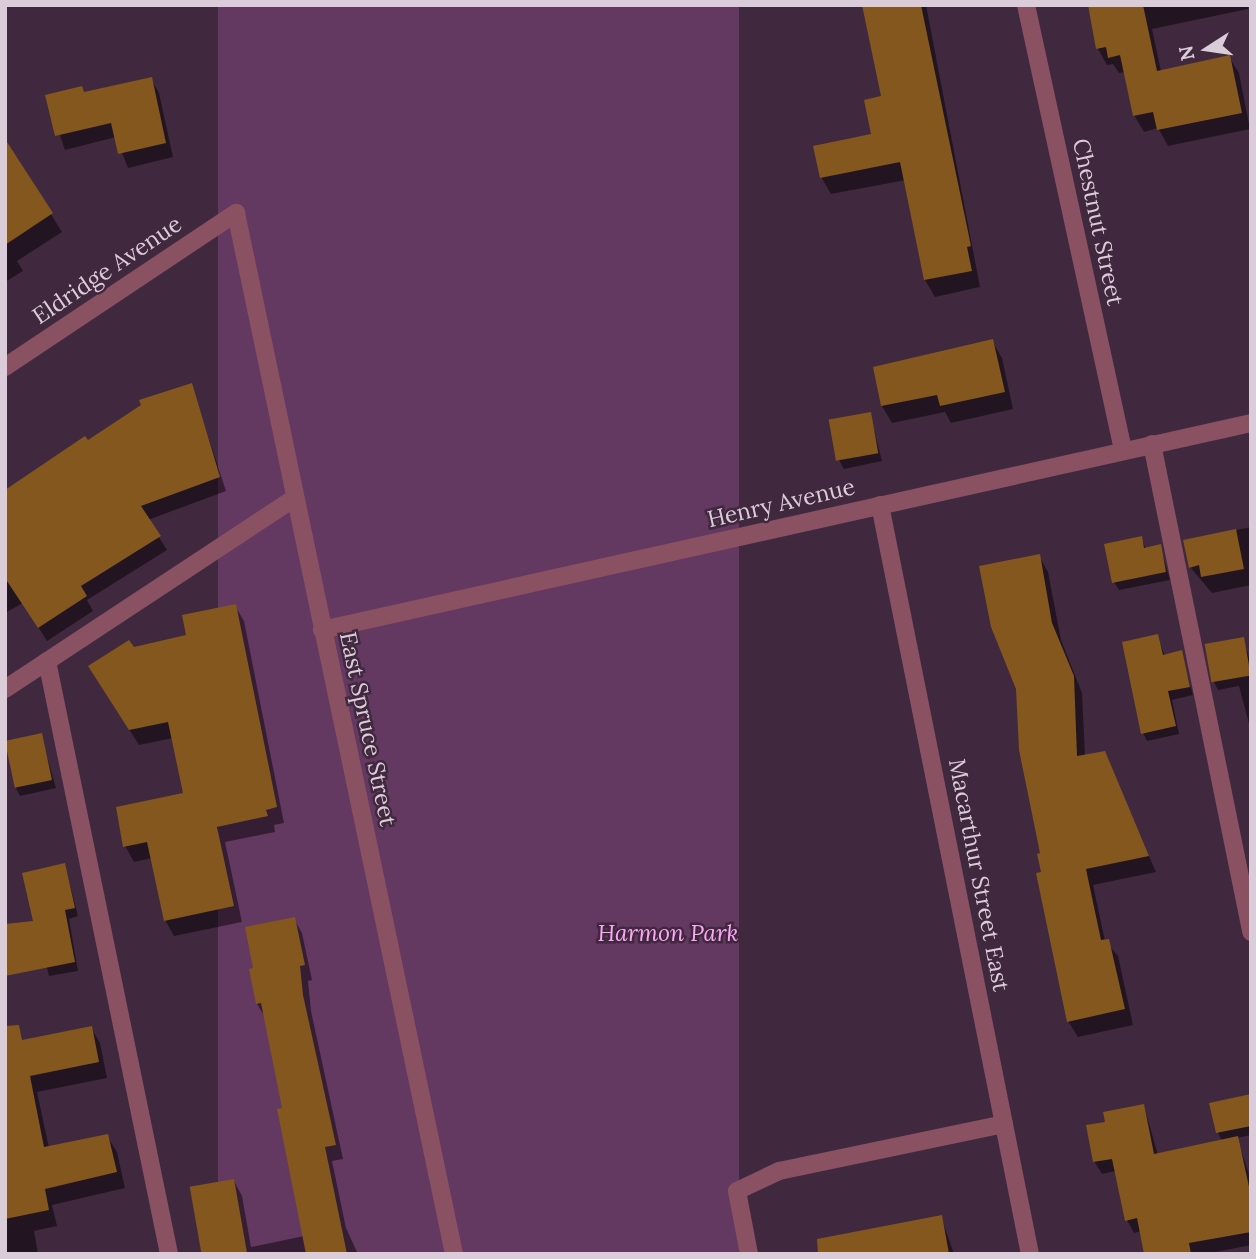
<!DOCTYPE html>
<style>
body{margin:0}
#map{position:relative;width:1256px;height:1259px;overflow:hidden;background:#40293e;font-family:Lora,serif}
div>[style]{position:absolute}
.green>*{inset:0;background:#643961;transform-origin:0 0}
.shadow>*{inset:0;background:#0007}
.building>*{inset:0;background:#83571e;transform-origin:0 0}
.lane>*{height:18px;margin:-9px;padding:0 9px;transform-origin:9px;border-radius:9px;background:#8a5162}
.street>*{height:18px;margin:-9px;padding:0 9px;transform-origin:9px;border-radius:9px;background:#8a5162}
span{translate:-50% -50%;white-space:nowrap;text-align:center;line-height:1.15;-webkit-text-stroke:5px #40293e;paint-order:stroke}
.street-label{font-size:23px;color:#dbccd9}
.park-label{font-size:23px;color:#fda6f7;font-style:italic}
.frame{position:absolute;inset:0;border:7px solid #dbccd9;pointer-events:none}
.north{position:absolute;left:1172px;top:14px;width:70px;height:70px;-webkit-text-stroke:5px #40293e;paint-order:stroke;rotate:258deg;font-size:19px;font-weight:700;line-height:28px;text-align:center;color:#dbccd9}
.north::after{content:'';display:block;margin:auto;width:24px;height:32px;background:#dbccd9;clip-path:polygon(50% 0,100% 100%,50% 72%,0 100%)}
</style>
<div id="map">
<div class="green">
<div style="left:218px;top:5px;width:521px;height:1255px"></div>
</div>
<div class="shadow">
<div style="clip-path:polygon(864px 5px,926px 5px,980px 287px,935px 297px,925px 280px,906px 180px,831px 194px,821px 177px,873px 136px,883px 98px)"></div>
<div style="clip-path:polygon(1089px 5px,1248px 5px,1248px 9px,1152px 29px,1161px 71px,1229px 57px,1239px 73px,1250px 129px,1168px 146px,1158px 128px,1144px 132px,1134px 115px,1125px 72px,1119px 73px,1113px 64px,1107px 65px,1098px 49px)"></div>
<div style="clip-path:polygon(151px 79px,159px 93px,173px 157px,128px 168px,116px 137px,65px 150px,47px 97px,85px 94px)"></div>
<div style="clip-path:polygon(20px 165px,62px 232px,17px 261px,23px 271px,5px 282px,5px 174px)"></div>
<div style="clip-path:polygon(992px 341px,1002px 358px,1013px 409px,951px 423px,945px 412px,892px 423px,882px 406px)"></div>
<div style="clip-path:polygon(191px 385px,226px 491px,148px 520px,167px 550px,87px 600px,93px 611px,47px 641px,23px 603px,5px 613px,5px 491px)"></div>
<div style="clip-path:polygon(870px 414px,882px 461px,844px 469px,839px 460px)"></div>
<div style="clip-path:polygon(1251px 527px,1251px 585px,1212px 593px,1190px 567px,1185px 541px)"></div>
<div style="clip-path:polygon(1141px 538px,1146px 549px,1160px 546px,1170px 580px,1119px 590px,1114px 582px)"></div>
<div style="clip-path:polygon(1039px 556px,1048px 572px,1061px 640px,1082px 693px,1085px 756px,1104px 753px,1156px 872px,1093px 885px,1105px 941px,1118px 956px,1133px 1025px,1078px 1037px,1068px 1021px,1043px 873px)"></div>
<div style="clip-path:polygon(235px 606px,244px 621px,284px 823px,274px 825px,275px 832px,225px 842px,242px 922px,174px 936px,165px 920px,152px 858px,134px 862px,125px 846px,185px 794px,173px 738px,139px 745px,99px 682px,133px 649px,188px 637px)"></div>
<div style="clip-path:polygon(1157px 636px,1165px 656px,1181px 652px,1193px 695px,1172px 700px,1179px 734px,1147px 741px,1143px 733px)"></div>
<div style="clip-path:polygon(1243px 639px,1251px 663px,1251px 731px,1239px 686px,1218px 690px,1214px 682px)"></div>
<div style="clip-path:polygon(41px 735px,56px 788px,20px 796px,16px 788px)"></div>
<div style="clip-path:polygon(65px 865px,78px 916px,69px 919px,78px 971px,49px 976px,24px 874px)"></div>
<div style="clip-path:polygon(294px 919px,302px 933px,312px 980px,308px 981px,311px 1011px,343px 1159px,332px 1161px,346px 1228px,358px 1254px,205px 1254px,234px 1181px,242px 1196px,251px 1247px,304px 1236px,285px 1109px,266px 1019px,257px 1004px,255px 969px)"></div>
<div style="clip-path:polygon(91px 1028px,100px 1043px,107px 1078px,37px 1092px,49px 1148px,107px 1136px,117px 1152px,125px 1188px,52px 1205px,57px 1226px,34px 1231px,38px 1254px,5px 1254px,5px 1033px,12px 1044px)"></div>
<div style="clip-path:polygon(1251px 1103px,1251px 1135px,1237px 1138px,1251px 1180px,1251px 1245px,1206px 1254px,1146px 1254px,1142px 1231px,1134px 1233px,1127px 1220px,1116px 1171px,1102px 1174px,1094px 1161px,1107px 1124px,1144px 1106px,1158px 1155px,1222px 1141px,1218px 1133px)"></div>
<div style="clip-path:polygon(941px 1217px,954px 1254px,854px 1254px)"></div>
</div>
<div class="building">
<div style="clip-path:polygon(862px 5px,921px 5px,971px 246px,967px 247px,972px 271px,924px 280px,900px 162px,820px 178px,813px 146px,871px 134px,864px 100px,881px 96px)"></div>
<div style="clip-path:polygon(1088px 5px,1143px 5px,1157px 71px,1230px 55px,1242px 113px,1157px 130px,1153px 112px,1133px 116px,1120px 55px,1108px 58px,1106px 47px,1096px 49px)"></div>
<div style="clip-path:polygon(152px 77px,166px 143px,118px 154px,111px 123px,55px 136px,45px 95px,82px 86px,84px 92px)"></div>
<div style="clip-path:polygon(5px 139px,53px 213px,5px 245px)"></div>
<div style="clip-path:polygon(993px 339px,1005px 392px,940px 406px,937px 395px,881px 406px,873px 367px)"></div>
<div style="clip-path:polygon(192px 383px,220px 477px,141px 506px,161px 536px,81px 586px,87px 596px,38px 628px,5px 578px,5px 490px,85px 436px,88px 440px,141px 405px,139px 400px)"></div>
<div style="left:871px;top:412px;width:42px;height:43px;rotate:80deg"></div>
<div style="clip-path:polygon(1236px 529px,1244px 569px,1201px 577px,1199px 565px,1189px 568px,1183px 540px)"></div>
<div style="clip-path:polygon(1142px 536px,1144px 548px,1161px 544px,1166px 572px,1112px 583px,1104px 544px)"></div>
<div style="clip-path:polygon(1040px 554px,1052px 623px,1074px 676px,1077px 756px,1105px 751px,1149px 856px,1086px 869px,1101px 940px,1109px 939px,1125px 1009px,1067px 1022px,1036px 873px,1041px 872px,1037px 854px,1040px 853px,1019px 750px,1016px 689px,991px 627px,979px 566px)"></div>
<div style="clip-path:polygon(236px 604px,277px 807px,266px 810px,268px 816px,217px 827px,234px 906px,164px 921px,147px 842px,123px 847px,116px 807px,183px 793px,168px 722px,129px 730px,88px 666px,129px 640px,134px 647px,186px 635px,182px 615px)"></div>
<div style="clip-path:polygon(1158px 634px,1163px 655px,1182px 650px,1190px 687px,1168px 691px,1176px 726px,1141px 734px,1122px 642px)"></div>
<div style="left:1244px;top:637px;width:39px;height:40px;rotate:80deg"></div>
<div style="left:42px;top:733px;width:48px;height:38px;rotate:78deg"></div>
<div style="clip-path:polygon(65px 863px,75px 908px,65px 910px,75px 962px,5px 976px,5px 924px,33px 921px,22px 873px)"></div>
<div style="clip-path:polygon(295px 917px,305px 965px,300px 966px,303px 995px,336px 1145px,325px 1147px,347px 1254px,306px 1254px,277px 1109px,282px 1108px,261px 1003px,256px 1004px,249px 969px,253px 968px,245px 927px)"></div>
<div style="clip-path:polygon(19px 1025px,22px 1040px,92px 1026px,99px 1062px,30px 1076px,44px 1147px,108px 1134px,117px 1172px,45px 1189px,49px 1210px,5px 1219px,5px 1026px)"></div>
<div style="clip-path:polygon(1251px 1094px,1251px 1126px,1216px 1133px,1209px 1103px)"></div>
<div style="clip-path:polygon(1144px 1104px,1154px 1154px,1238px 1136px,1251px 1196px,1251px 1232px,1189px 1243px,1191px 1254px,1144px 1254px,1137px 1218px,1125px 1221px,1112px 1159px,1093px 1162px,1086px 1125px,1105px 1122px,1103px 1112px)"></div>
<div style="left:234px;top:1179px;width:76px;height:45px;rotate:80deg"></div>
<div style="clip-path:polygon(942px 1215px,949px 1254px,818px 1254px,817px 1239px)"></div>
</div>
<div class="lane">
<div style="left:1152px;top:444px;width:498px;rotate:78.5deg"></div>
<div style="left:47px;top:661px;width:605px;rotate:78.37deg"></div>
<div style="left:5px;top:689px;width:347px;rotate:-33.4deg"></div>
<div style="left:749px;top:1254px;width:64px;rotate:-100.8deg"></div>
<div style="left:737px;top:1191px;width:47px;rotate:-25.5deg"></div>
<div style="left:779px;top:1171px;width:230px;rotate:-11.8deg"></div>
</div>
<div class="street">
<div style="left:1026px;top:5px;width:454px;rotate:77.7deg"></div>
<div style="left:5px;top:367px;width:278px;rotate:-33.7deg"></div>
<div style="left:236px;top:213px;width:1064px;rotate:78.17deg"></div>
<div style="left:880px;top:505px;width:764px;rotate:78.68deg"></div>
<div style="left:322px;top:630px;width:952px;rotate:-12.56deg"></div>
</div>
<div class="street-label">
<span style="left:1098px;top:222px;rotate:78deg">Chestnut Street</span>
<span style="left:107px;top:270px;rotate:-34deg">Eldridge Avenue</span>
<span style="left:781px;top:503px;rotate:-13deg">Henry Avenue</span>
<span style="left:368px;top:729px;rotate:78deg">East Spruce Street</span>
<span style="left:979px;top:875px;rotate:79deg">Macarthur Street East</span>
</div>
<div class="park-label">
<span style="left:668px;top:933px">Harmon Park</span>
</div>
<div class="frame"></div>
<div class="north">N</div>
</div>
